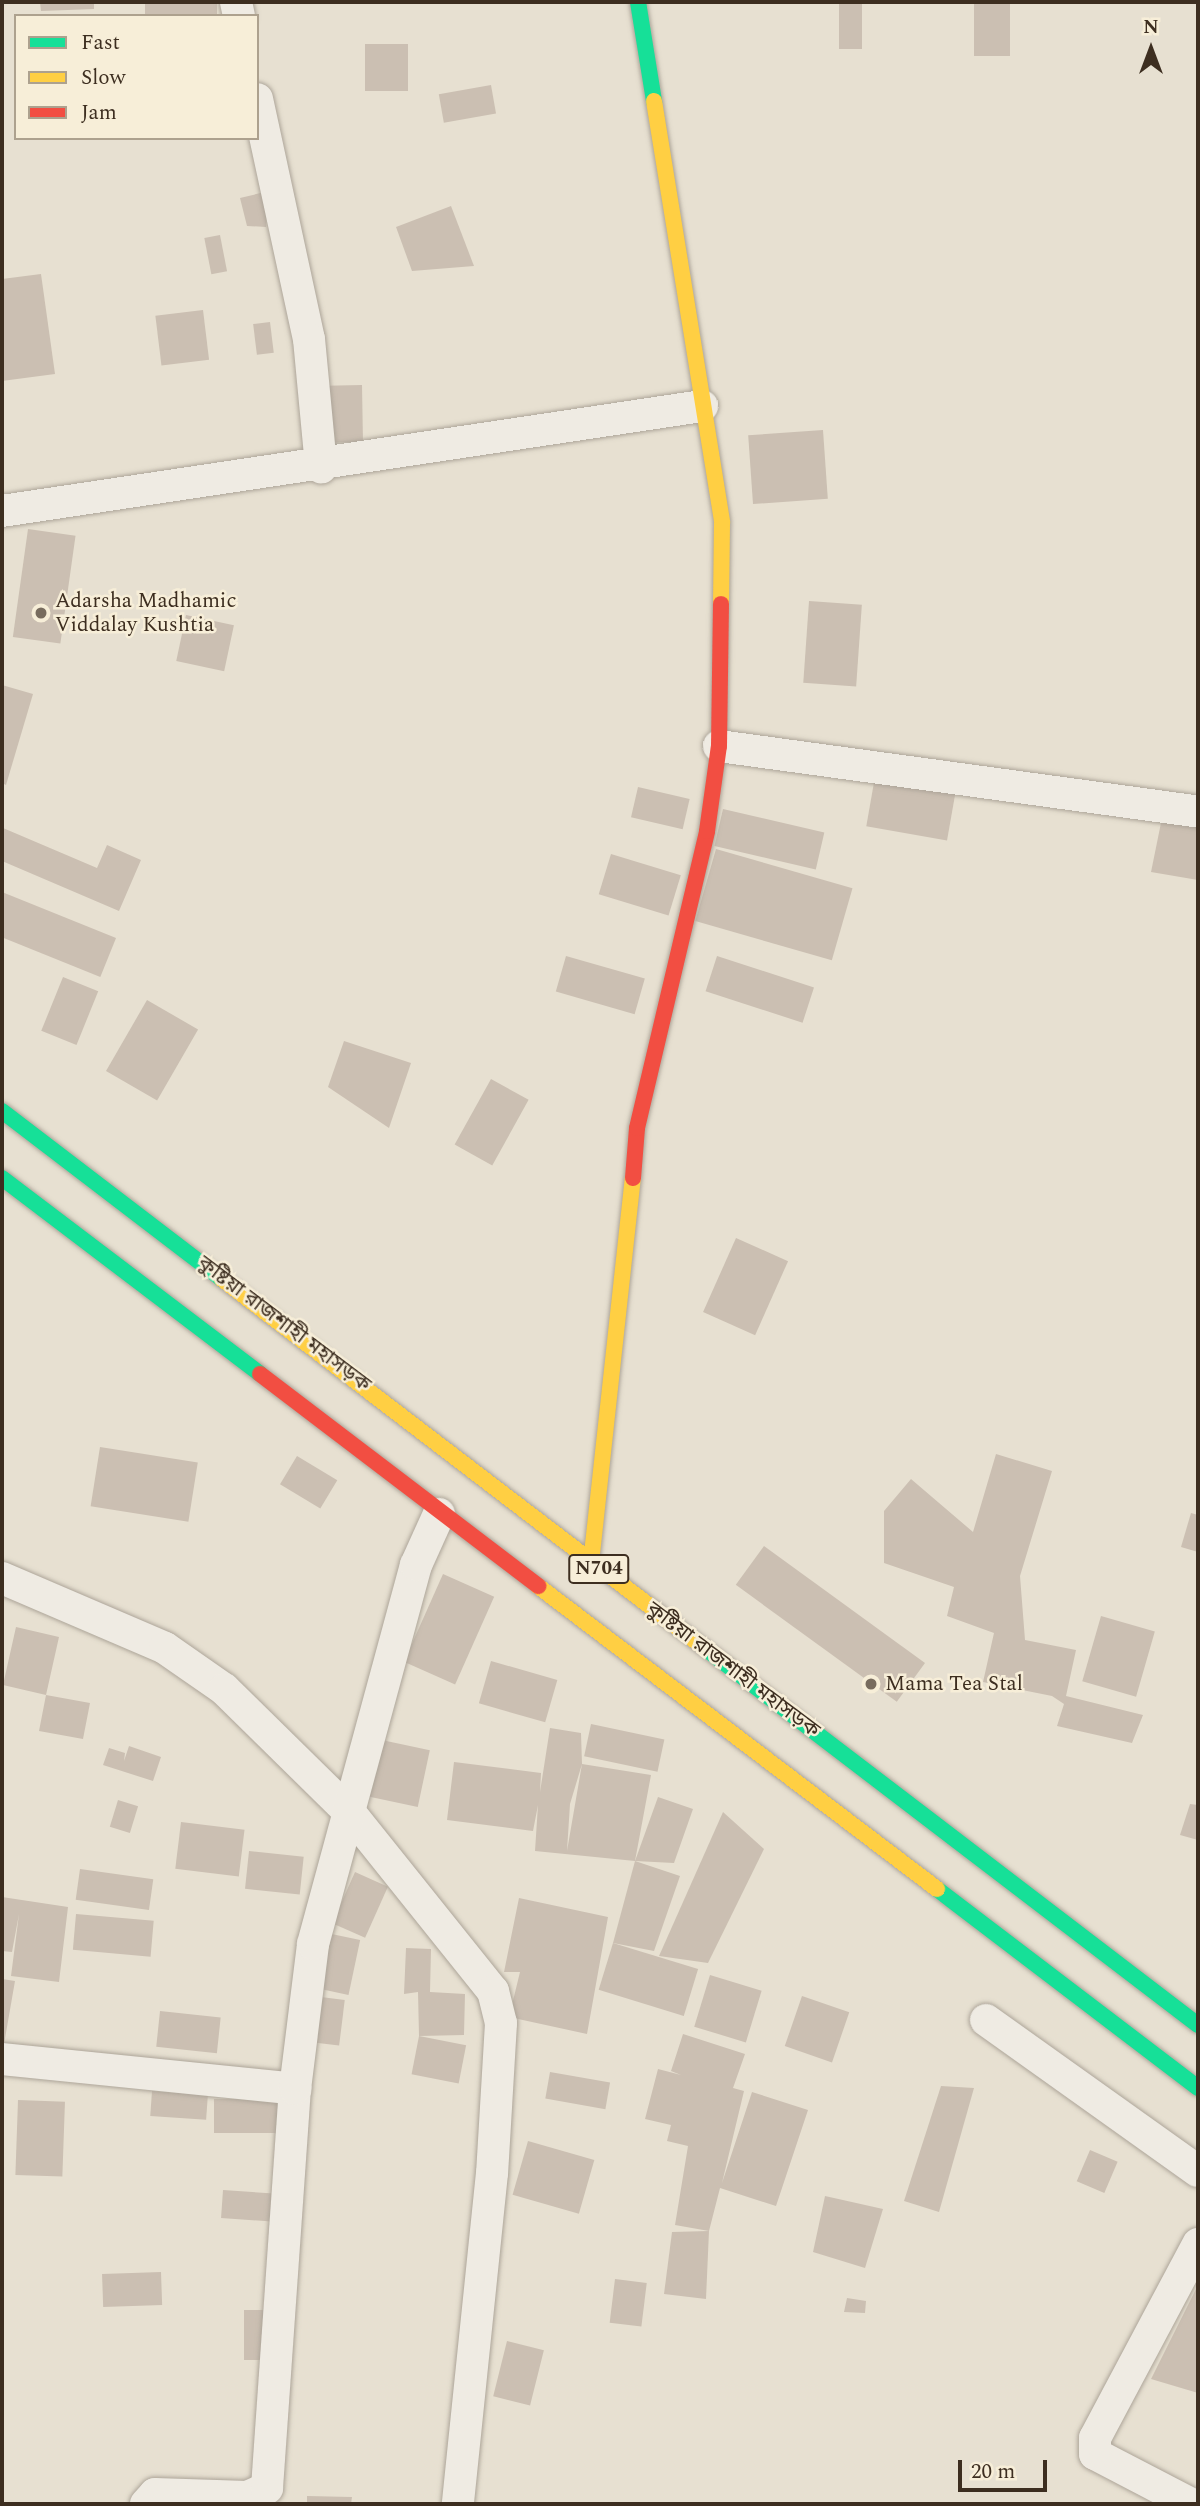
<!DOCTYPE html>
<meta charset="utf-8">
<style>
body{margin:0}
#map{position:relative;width:1200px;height:2506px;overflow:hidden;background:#e7e0d1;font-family:Spectral,"Noto Sans Bengali",serif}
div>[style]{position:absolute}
.building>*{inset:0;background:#cbbfb2;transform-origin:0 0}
.roads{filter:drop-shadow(0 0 2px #ada599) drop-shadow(0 0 2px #ada599)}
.street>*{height:32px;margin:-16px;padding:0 16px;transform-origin:16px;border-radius:16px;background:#efebe3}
.fast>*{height:16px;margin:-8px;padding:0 8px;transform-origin:8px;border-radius:8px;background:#16e098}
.slow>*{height:16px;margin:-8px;padding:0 8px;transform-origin:8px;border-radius:8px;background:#ffcf43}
.jam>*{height:16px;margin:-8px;padding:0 8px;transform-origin:8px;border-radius:8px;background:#f24e42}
.dots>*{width:19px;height:19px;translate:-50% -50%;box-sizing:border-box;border:4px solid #f7eed8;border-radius:50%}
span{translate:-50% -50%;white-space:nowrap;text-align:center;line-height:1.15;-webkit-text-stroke:5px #f7eed8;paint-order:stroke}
.shield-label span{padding:2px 5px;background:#f7eed8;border:2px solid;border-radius:5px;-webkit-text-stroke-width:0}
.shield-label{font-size:19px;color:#3d2e20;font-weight:700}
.poi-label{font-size:21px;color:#3d2e20}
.left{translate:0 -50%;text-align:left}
.street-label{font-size:21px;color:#3d2e20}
.frame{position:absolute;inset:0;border:4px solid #3d2e20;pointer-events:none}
.legend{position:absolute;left:14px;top:14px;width:245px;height:126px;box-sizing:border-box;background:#f7eed8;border:2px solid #ada18e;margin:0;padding:9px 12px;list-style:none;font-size:21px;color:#3d2e20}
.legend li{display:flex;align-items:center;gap:14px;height:35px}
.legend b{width:35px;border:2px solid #ada18e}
.north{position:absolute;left:1116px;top:14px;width:70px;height:70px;-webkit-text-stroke:5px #f7eed8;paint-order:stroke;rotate:0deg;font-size:19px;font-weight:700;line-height:28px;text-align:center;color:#3d2e20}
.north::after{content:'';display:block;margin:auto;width:24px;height:32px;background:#3d2e20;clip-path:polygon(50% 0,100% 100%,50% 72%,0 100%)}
.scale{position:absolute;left:958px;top:2460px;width:89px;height:32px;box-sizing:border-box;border:4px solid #3d2e20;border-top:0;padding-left:9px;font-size:21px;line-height:24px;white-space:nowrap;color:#3d2e20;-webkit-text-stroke:5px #f7eed8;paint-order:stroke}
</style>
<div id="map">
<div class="building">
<div style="clip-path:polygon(40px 2px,94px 2px,94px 9px,41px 11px)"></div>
<div style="left:145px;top:2px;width:72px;height:14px"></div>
<div style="left:839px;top:2px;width:23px;height:47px"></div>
<div style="left:974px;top:2px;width:36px;height:54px"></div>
<div style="left:365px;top:44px;width:43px;height:47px"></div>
<div style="left:491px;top:85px;width:29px;height:53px;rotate:80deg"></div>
<div style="clip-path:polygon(269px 191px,266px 227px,247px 226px,240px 198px)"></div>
<div style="clip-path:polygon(451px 206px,474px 266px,412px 271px,396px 227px)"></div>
<div style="left:220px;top:235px;width:37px;height:16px;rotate:79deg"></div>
<div style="clip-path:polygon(41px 274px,55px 374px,2px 381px,2px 279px)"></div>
<div style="left:203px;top:310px;width:50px;height:48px;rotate:83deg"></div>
<div style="left:270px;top:322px;width:31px;height:17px;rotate:83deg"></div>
<div style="left:362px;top:385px;width:57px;height:36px;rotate:89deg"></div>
<div style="left:823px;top:430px;width:69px;height:75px;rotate:86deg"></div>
<div style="left:28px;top:529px;width:48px;height:109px;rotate:8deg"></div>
<div style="left:809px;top:601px;width:53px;height:82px;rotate:4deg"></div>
<div style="left:186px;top:615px;width:49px;height:47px;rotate:12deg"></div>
<div style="clip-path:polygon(2px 685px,33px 694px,6px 785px,2px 783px)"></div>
<div style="left:876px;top:771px;width:82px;height:56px;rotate:10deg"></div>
<div style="left:638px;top:787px;width:53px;height:31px;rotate:13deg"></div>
<div style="clip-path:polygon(1164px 808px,1198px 815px,1198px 880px,1151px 872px)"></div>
<div style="left:723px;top:809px;width:104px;height:38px;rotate:13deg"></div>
<div style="clip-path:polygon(3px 828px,97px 868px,107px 845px,141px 860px,119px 911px,2px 861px)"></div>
<div style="left:716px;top:849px;width:142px;height:75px;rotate:16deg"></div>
<div style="left:611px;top:854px;width:73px;height:42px;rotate:17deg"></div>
<div style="left:2px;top:892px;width:123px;height:42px;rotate:22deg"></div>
<div style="left:566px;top:956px;width:82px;height:37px;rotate:16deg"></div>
<div style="left:717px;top:956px;width:102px;height:37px;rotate:18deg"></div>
<div style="left:63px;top:977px;width:38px;height:58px;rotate:22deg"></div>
<div style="left:147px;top:1000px;width:59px;height:82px;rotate:30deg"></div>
<div style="clip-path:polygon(344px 1041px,411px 1063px,389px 1128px,328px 1087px)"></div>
<div style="left:491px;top:1079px;width:43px;height:75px;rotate:29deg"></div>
<div style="left:736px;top:1238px;width:57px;height:81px;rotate:24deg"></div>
<div style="left:100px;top:1447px;width:99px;height:60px;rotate:9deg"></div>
<div style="clip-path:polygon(996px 1454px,1052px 1471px,1020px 1576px,1025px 1640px,1076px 1650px,1066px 1696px,1143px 1715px,1132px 1743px,1057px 1726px,1064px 1704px,1052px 1696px,983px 1682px,994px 1633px,947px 1616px,954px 1587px,884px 1563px,884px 1511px,911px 1479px,973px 1532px)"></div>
<div style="left:297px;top:1456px;width:47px;height:33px;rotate:31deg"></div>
<div style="clip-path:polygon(1191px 1513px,1198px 1515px,1198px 1552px,1181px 1547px)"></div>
<div style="left:764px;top:1546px;width:199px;height:48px;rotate:36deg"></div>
<div style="left:443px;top:1574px;width:56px;height:96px;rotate:24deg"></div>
<div style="left:1101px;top:1616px;width:56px;height:68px;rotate:16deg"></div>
<div style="clip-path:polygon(16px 1627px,59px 1637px,46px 1695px,90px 1703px,83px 1739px,39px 1731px,46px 1695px,3px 1685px)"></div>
<div style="left:491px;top:1661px;width:69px;height:44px;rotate:16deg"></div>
<div style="left:591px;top:1724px;width:75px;height:33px;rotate:12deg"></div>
<div style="clip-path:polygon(evenodd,550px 1728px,581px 1733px,582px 1764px,651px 1775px,635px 1861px,535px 1851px,538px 1805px,533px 1831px,447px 1820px,454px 1762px,541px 1773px,540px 1792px,550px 1728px,582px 1764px,567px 1851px,570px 1804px,582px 1764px)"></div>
<div style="left:377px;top:1739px;width:54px;height:58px;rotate:12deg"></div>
<div style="clip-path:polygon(129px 1746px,161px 1757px,153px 1781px,103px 1765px,109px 1748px,125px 1753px,124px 1761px)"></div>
<div style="clip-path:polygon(658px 1797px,693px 1809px,674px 1863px,635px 1861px)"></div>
<div style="left:118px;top:1800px;width:21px;height:28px;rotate:17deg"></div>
<div style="clip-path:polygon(1190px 1804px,1198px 1805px,1198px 1840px,1180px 1835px)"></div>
<div style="clip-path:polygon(723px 1812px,764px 1849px,708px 1963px,659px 1956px)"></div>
<div style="left:181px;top:1822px;width:64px;height:47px;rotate:7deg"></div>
<div style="left:249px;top:1851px;width:55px;height:38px;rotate:6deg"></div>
<div style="clip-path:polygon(635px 1861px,680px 1876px,654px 1951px,613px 1943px)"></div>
<div style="left:80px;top:1869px;width:74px;height:31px;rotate:8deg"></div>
<div style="left:355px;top:1872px;width:36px;height:56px;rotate:24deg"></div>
<div style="clip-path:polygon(2px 1897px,68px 1907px,59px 1982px,11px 1976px,19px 1914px,12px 1952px,2px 1951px)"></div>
<div style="clip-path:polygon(519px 1898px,608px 1917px,587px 2034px,509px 2017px,520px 1972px,504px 1972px)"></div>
<div style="left:76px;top:1914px;width:78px;height:36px;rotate:5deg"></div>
<div style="left:322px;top:1932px;width:39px;height:56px;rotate:12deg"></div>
<div style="left:613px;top:1943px;width:89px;height:49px;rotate:17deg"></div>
<div style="clip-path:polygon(406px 1948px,431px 1949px,430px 1992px,465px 1994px,464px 2035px,419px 2036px,418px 1992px,404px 1994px)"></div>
<div style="left:710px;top:1975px;width:54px;height:54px;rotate:17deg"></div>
<div style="clip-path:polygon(2px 1979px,15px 1981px,3px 2050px,2px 2050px)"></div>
<div style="left:313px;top:1996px;width:32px;height:46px;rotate:7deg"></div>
<div style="left:802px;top:1996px;width:50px;height:53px;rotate:19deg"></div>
<div style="left:160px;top:2011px;width:61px;height:36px;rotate:6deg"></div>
<div style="clip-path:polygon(683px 2034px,745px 2054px,733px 2088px,744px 2091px,722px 2183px,752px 2092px,808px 2110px,776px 2206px,720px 2188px,709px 2231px,675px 2225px,688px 2146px,667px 2141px,671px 2125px,645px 2119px,658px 2069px,681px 2075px,671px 2071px)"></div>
<div style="left:419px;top:2036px;width:48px;height:39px;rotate:11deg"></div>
<div style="left:550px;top:2072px;width:61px;height:27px;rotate:10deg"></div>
<div style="clip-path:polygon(941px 2086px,974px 2088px,939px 2212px,904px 2201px)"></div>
<div style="left:152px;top:2091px;width:56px;height:25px;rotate:4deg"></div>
<div style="left:214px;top:2099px;width:70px;height:34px"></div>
<div style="left:18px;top:2100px;width:47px;height:75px;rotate:2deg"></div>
<div style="left:528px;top:2141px;width:69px;height:56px;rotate:16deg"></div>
<div style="left:1090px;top:2150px;width:30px;height:34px;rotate:23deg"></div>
<div style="left:223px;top:2190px;width:51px;height:28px;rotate:4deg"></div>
<div style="clip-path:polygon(825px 2196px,883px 2209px,865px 2268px,813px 2252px)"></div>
<div style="clip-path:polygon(709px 2231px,706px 2299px,664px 2294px,672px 2232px)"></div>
<div style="left:161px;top:2272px;width:33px;height:59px;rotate:88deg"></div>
<div style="left:615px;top:2279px;width:32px;height:44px;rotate:7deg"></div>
<div style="clip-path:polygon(1198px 2285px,1198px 2393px,1151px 2379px)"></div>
<div style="clip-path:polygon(847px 2298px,866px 2301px,865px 2313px,844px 2312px)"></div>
<div style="left:244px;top:2310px;width:21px;height:50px"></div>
<div style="left:507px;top:2341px;width:38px;height:57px;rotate:14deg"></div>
<div style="clip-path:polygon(307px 2496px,352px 2497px,351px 2504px,307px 2504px)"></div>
</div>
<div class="roads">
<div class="street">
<div style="left:236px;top:2px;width:14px;rotate:78deg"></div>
<div style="left:257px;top:99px;width:246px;rotate:77.8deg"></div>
<div style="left:309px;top:339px;width:129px;rotate:84.6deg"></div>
<div style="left:2px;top:511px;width:708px;rotate:-8.53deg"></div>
<div style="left:719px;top:746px;width:484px;rotate:7.8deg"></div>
<div style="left:2px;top:1578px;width:177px;rotate:23.2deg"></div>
<div style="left:165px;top:1648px;width:72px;rotate:34.8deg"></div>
<div style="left:224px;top:1689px;width:178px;rotate:44.5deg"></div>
<div style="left:351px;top:1814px;width:227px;rotate:51.3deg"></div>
<div style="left:493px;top:1991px;width:33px;rotate:76deg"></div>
<div style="left:501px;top:2023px;width:150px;rotate:93.4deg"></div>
<div style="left:492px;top:2173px;width:333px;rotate:95.9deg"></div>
<div style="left:986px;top:2020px;width:260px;rotate:35.5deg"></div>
<div style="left:2px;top:2059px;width:295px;rotate:5.8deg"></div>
<div style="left:146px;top:2504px;width:13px;rotate:-48deg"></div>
<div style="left:155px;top:2494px;width:92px;rotate:1.9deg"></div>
<div style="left:247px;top:2497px;width:22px;rotate:-24deg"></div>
<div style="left:267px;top:2488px;width:400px;rotate:-86deg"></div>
<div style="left:295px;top:2089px;width:146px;rotate:-82.9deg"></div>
<div style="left:313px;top:1944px;width:393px;rotate:-74.8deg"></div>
<div style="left:416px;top:1565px;width:56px;rotate:-65.7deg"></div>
<div style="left:1191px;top:2504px;width:108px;rotate:-152.5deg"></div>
<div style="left:1095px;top:2454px;width:16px;rotate:-90deg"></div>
<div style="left:1095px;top:2438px;width:220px;rotate:-62deg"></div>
</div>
<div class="fast">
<div style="left:638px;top:2px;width:100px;rotate:80.8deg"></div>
<div style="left:2px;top:1111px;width:277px;rotate:37.4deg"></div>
<div style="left:2px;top:1178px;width:324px;rotate:37.2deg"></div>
<div style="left:702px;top:1646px;width:624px;rotate:37.38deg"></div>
<div style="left:937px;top:1889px;width:328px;rotate:37.3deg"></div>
</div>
<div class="slow">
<div style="left:654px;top:101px;width:427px;rotate:80.8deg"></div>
<div style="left:722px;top:523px;width:81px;rotate:90.7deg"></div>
<div style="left:222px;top:1279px;width:604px;rotate:37.4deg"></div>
<div style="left:591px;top:1563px;width:387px;rotate:-83.8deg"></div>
<div style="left:538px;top:1586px;width:501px;rotate:37.21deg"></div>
</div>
<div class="jam">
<div style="left:633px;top:1178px;width:50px;rotate:-85.4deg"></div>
<div style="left:637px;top:1128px;width:305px;rotate:-76.7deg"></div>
<div style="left:707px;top:831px;width:86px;rotate:-82deg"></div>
<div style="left:719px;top:746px;width:142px;rotate:-89.2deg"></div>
<div style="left:260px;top:1374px;width:350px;rotate:37.3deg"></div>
</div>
</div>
<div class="dots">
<div style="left:41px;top:613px;background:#786c5e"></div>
<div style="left:871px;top:1684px;background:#786c5e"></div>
</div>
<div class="shield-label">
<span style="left:599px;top:1569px">N704</span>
</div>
<div class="poi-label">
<span class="left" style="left:55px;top:613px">Adarsha Madhamic<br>Viddalay Kushtia</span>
<span class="left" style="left:885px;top:1684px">Mama Tea Stal</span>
</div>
<div class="street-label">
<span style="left:284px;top:1324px;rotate:37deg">কুষ্টিয়া রাজশাহী মহাসড়ক</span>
<span style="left:733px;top:1670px;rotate:37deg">কুষ্টিয়া রাজশাহী মহাসড়ক</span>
</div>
<div class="frame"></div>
<ul class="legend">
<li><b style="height:9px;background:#16e098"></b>Fast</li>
<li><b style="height:9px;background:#ffcf43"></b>Slow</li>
<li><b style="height:9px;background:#f24e42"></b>Jam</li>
</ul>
<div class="north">N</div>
<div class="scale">20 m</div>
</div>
